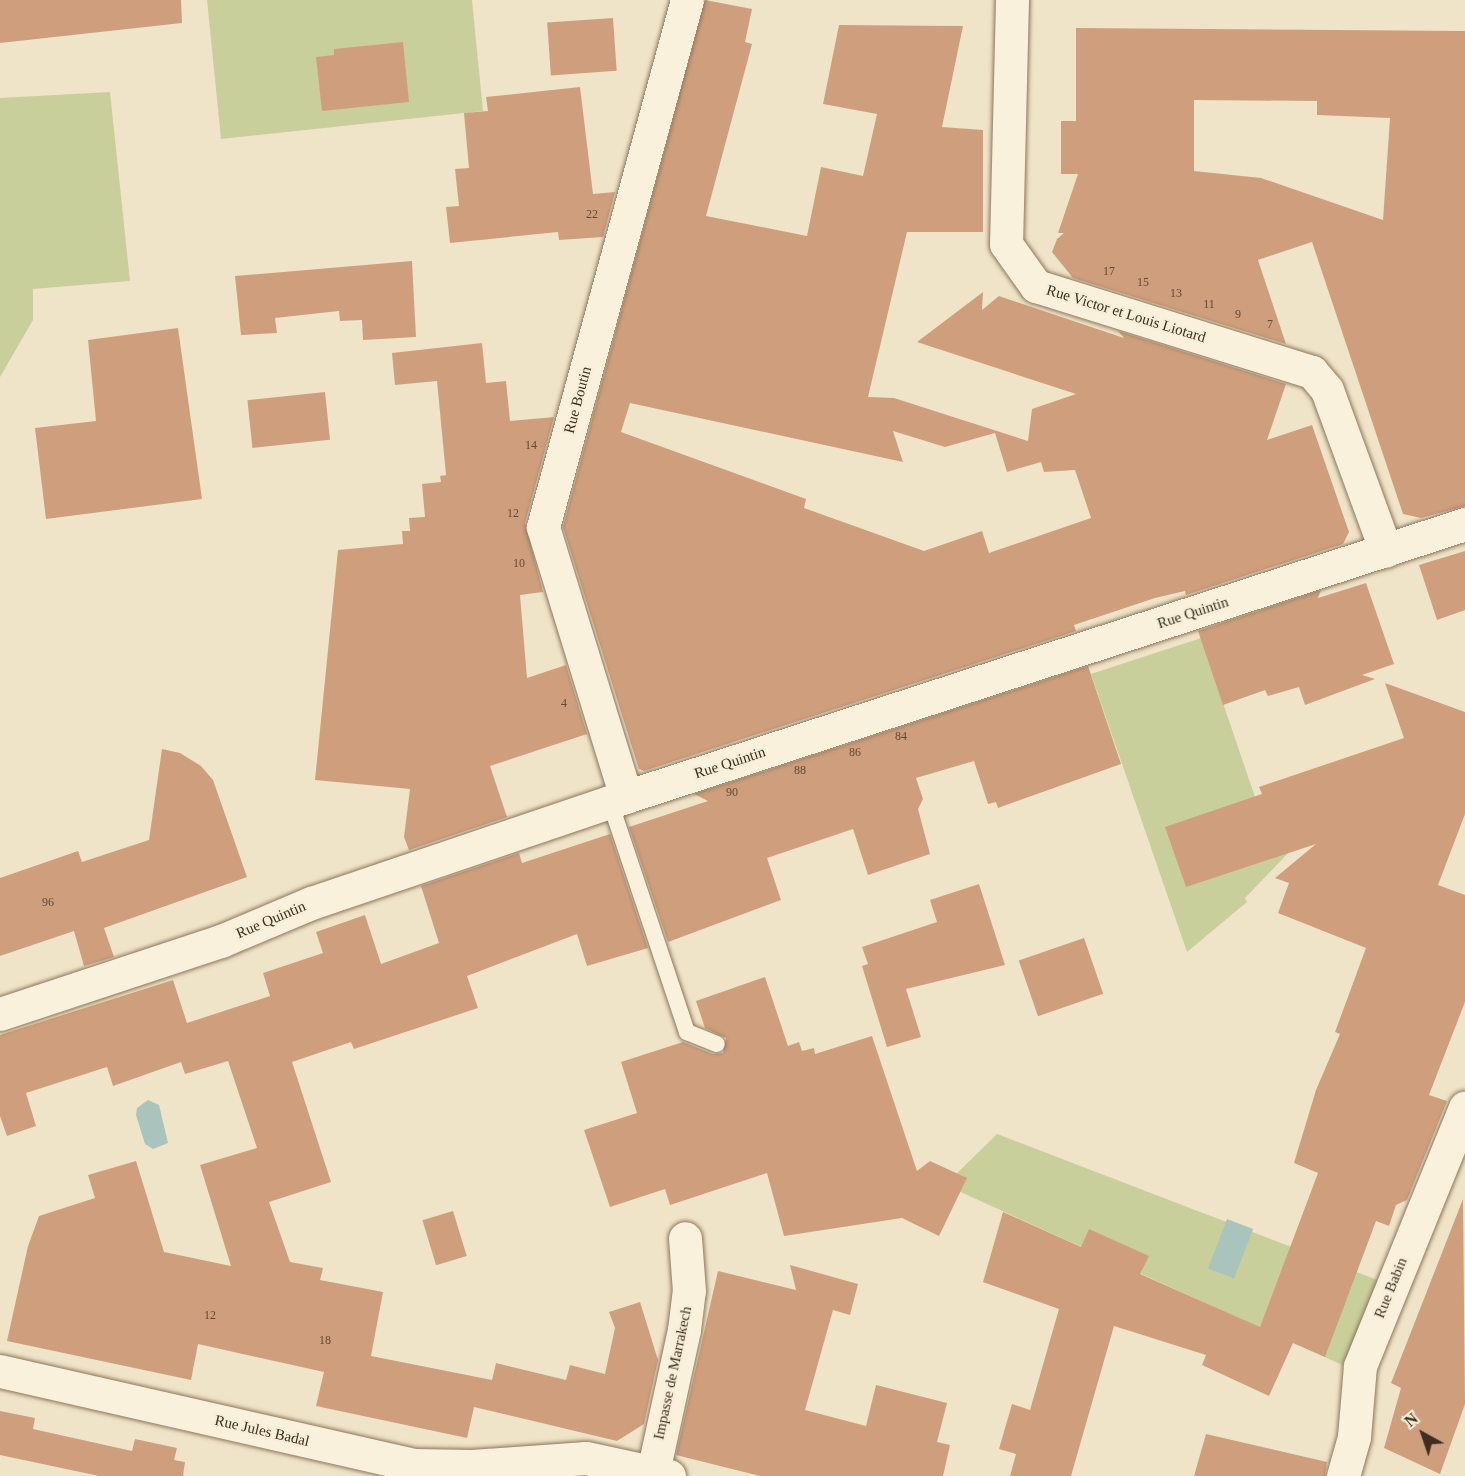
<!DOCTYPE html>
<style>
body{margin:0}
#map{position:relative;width:1465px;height:1476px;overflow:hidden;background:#f0e4c8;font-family:Georgia,serif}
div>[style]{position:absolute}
.green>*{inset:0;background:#c9cf9b}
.water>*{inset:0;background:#a9c4bc;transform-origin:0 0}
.building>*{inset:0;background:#cf9f7d;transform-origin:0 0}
.roads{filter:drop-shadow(0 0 2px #8d765c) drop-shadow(0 0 2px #8d765c)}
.service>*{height:16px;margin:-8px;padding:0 8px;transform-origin:8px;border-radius:8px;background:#faf1dc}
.minor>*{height:33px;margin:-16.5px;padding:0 16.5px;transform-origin:16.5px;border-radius:16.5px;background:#faf1dc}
span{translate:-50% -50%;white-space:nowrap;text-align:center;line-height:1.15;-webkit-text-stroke:4.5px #f7eed8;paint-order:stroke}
.number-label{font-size:12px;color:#624a37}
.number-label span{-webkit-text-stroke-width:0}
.street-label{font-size:15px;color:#3d2e20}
.north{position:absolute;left:1393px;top:1404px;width:60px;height:60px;-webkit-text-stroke:4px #f7eed8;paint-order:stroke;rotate:320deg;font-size:16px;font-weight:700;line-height:24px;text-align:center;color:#3d2e20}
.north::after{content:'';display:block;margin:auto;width:21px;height:27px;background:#3d2e20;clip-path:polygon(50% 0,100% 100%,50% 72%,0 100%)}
</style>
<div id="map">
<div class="green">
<div style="clip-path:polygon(207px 0,472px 0,483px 111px,221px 139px)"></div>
<div style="clip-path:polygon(110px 92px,130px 281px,33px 289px,33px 320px,0 377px,0 98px)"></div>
<div style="clip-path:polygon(1201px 638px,1257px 803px,1319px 821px,1245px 898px,1247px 902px,1187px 952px,1091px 674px)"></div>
<div style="clip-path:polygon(997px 1134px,1380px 1281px,1349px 1368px,945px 1185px)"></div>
</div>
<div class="water">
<div style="clip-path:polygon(148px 1100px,159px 1105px,168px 1143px,153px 1149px,145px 1144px,136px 1115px,137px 1108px)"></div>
<div style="left:1227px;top:1219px;width:28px;height:53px;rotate:21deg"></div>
</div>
<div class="building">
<div style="clip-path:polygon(0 0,181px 0,182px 23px,0 43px)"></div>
<div style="clip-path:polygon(evenodd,705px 0,752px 9px,745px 42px,752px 44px,706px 216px,807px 236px,821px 167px,863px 176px,877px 114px,823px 104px,839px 25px,963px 26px,942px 127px,983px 130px,983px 232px,907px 232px,868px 397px,894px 398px,1028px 441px,1032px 409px,1076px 394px,917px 342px,983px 292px,982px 310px,999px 296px,1124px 338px,1118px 331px,1286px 384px,1267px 440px,1312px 425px,1349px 532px,1343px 544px,1186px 595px,1185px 591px,1155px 598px,1074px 625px,1076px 631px,644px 771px,639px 769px,563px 527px,705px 0,630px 403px,903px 462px,893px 431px,945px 447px,995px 433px,1007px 472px,1041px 462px,1044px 472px,1075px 470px,1091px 518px,989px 553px,982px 531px,924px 551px,804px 508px,806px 499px,621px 432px,630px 403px)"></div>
<div style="left:613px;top:18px;width:53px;height:66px;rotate:86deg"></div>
<div style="clip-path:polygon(evenodd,1076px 28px,1465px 31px,1465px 506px,1421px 518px,1403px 514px,1312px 242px,1258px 260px,1286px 344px,1073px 278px,1052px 252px,1057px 239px,1064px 233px,1058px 233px,1078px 174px,1061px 174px,1061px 121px,1076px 121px,1076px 28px,1194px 100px,1317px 101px,1317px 115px,1390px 118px,1383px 220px,1261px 178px,1194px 171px,1194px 100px)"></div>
<div style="clip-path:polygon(403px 42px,409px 102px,322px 111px,316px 57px,334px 55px,334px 49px)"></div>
<div style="clip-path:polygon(580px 87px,593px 194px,615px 192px,603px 237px,559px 240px,558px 232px,450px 243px,446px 207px,459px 206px,455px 169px,469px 168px,464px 113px,488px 111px,486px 97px)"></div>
<div style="clip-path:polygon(412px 261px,416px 337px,363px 340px,362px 320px,340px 321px,339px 311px,275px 318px,277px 333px,241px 335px,235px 276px)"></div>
<div style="clip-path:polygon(178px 328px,202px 499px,46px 519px,35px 428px,96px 421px,88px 340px)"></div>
<div style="clip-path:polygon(482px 343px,486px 383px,506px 381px,510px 421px,554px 417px,525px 523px,543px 592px,520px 595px,527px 678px,566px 665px,587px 734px,490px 766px,507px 817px,409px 850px,404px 837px,410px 789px,315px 780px,338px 550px,403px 544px,402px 531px,410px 531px,409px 518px,425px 517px,422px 484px,441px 482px,440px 476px,446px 475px,437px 381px,395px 385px,392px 353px)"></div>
<div style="left:325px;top:392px;width:48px;height:78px;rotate:84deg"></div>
<div style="clip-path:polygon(1465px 551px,1465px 610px,1437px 620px,1419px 565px)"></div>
<div style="clip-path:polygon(1366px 583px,1394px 664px,1362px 675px,1375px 679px,1305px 705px,1299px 687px,1268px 696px,1265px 690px,1223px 705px,1198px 631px,1321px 590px,1318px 598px)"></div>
<div style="clip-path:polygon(1088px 666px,1121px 764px,998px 808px,996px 802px,988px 804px,974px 761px,916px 778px,923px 799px,918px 809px,930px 854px,868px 875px,853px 829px,767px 858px,781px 900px,668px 942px,629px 827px,708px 801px,694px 794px)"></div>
<div style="clip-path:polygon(1385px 683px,1465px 712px,1465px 814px,1438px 885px,1465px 895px,1465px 1002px,1429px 1095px,1447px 1101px,1407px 1200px,1396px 1205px,1389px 1226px,1376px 1221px,1325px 1357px,1293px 1343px,1269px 1396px,1202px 1365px,1206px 1355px,1114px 1326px,1071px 1476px,1010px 1476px,1016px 1454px,999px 1449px,1012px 1404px,1030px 1410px,1059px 1309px,983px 1282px,1003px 1212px,1081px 1247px,1089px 1229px,1149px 1256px,1140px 1274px,1260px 1327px,1318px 1173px,1294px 1163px,1316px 1090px,1340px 1034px,1335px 1032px,1366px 948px,1278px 913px,1289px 883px,1275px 878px,1316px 844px,1186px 887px,1165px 827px,1262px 794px,1259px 787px,1404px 738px)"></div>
<div style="clip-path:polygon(162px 749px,180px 753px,201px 766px,213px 780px,247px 877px,104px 928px,114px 957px,84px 966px,74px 931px,0 956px,0 878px,78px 851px,82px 862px,149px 840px)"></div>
<div style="clip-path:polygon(610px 834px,648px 948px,587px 966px,577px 934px,467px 976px,478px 1008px,354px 1049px,351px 1042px,292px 1062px,331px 1182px,269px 1202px,290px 1262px,323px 1268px,320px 1280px,383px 1292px,371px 1356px,492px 1380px,496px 1363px,566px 1380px,570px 1365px,605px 1374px,615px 1328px,609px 1312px,640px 1302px,658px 1360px,644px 1424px,617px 1441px,474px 1407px,467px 1438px,316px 1406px,324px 1372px,198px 1344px,191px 1380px,7px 1341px,28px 1246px,39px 1216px,95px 1198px,88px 1175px,136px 1161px,164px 1252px,231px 1266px,200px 1165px,257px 1148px,228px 1061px,185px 1074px,181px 1062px,113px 1086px,107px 1067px,26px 1093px,36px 1126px,7px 1136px,0 1116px,0 1035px,173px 980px,187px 1023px,270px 996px,263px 973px,323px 953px,316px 932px,365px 915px,381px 964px,439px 943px,421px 886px,519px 853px,522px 863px)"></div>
<div style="clip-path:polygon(979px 884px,1005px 965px,906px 989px,921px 1037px,887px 1047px,862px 966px,868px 964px,862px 947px,937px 922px,930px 900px)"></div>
<div style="left:1084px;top:938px;width:59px;height:69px;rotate:71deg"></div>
<div style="clip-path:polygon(765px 977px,788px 1046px,799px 1042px,802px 1051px,814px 1048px,815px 1054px,872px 1036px,917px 1171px,930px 1161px,967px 1178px,939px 1236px,902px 1218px,784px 1236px,767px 1173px,670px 1205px,665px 1189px,610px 1207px,584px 1130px,637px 1113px,621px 1062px,683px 1042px,713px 1054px,723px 1053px,726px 1038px,705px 1028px,696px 1001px)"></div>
<div style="clip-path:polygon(1463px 1199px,1465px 1404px,1440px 1474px,1384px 1448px,1401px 1388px,1391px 1383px)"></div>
<div style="left:453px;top:1211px;width:47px;height:32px;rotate:73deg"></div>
<div style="clip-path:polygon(790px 1265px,858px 1284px,850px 1315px,833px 1310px,805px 1410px,866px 1426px,876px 1385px,947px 1403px,937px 1442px,950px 1445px,943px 1476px,760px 1476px,676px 1455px,718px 1271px,796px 1290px)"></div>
<div style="clip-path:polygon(0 1411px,35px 1418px,33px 1429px,132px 1451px,135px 1439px,177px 1448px,174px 1460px,185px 1462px,183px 1476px,99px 1476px,0 1455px)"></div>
<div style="clip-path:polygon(1206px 1434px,1327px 1462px,1325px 1476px,1194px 1476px)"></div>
</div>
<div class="roads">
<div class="service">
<div style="left:610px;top:802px;width:243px;rotate:71.5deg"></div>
<div style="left:687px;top:1032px;width:32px;rotate:22deg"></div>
</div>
<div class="minor">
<div style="left:1012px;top:0;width:244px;rotate:91.4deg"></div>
<div style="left:1006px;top:244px;width:52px;rotate:54.5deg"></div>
<div style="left:1036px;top:286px;width:289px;rotate:17.3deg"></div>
<div style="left:1312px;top:372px;width:23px;rotate:50deg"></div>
<div style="left:1327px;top:390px;width:171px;rotate:69.9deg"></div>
<div style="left:626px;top:797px;width:282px;rotate:-107.1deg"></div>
<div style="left:543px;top:527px;width:546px;rotate:-74.72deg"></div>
<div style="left:0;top:1014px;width:233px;rotate:-18.3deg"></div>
<div style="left:221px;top:941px;width:98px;rotate:-22.9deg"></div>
<div style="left:311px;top:903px;width:316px;rotate:-18.7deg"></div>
<div style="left:610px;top:802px;width:899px;rotate:-18.01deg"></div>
<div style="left:0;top:1371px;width:426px;rotate:12.8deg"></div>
<div style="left:415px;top:1465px;width:57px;rotate:1deg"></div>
<div style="left:472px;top:1466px;width:114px;rotate:-4deg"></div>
<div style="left:586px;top:1458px;width:85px;rotate:12.2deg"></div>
<div style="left:653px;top:1472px;width:145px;rotate:-77.7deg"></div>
<div style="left:684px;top:1330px;width:39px;rotate:-83deg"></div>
<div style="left:689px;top:1291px;width:53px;rotate:-94.3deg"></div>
<div style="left:1343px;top:1476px;width:41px;rotate:-74.2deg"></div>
<div style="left:1354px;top:1437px;width:71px;rotate:-85.2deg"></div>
<div style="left:1360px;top:1366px;width:279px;rotate:-67.9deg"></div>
</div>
</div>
<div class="number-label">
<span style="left:592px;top:215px">22</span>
<span style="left:1109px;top:272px">17</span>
<span style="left:1143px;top:283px">15</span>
<span style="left:1176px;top:294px">13</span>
<span style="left:1209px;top:305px">11</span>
<span style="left:1238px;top:315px">9</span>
<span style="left:1270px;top:325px">7</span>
<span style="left:531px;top:446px">14</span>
<span style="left:513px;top:514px">12</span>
<span style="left:519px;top:564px">10</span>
<span style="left:564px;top:704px">4</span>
<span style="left:901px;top:737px">84</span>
<span style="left:855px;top:753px">86</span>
<span style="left:800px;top:771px">88</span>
<span style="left:732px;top:793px">90</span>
<span style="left:48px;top:903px">96</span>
<span style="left:210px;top:1316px">12</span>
<span style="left:325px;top:1341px">18</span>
</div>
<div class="street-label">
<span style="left:1126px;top:314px;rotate:17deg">Rue Victor et Louis Liotard</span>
<span style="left:578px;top:400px;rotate:-75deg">Rue Boutin</span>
<span style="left:1193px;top:613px;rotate:-18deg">Rue Quintin</span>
<span style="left:730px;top:763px;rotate:-18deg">Rue Quintin</span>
<span style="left:271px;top:920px;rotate:-23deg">Rue Quintin</span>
<span style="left:1391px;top:1288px;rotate:-68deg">Rue Babin</span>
<span style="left:673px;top:1373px;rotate:-78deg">Impasse de Marrakech</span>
<span style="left:262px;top:1431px;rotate:13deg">Rue Jules Badal</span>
</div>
<div class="north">N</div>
</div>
